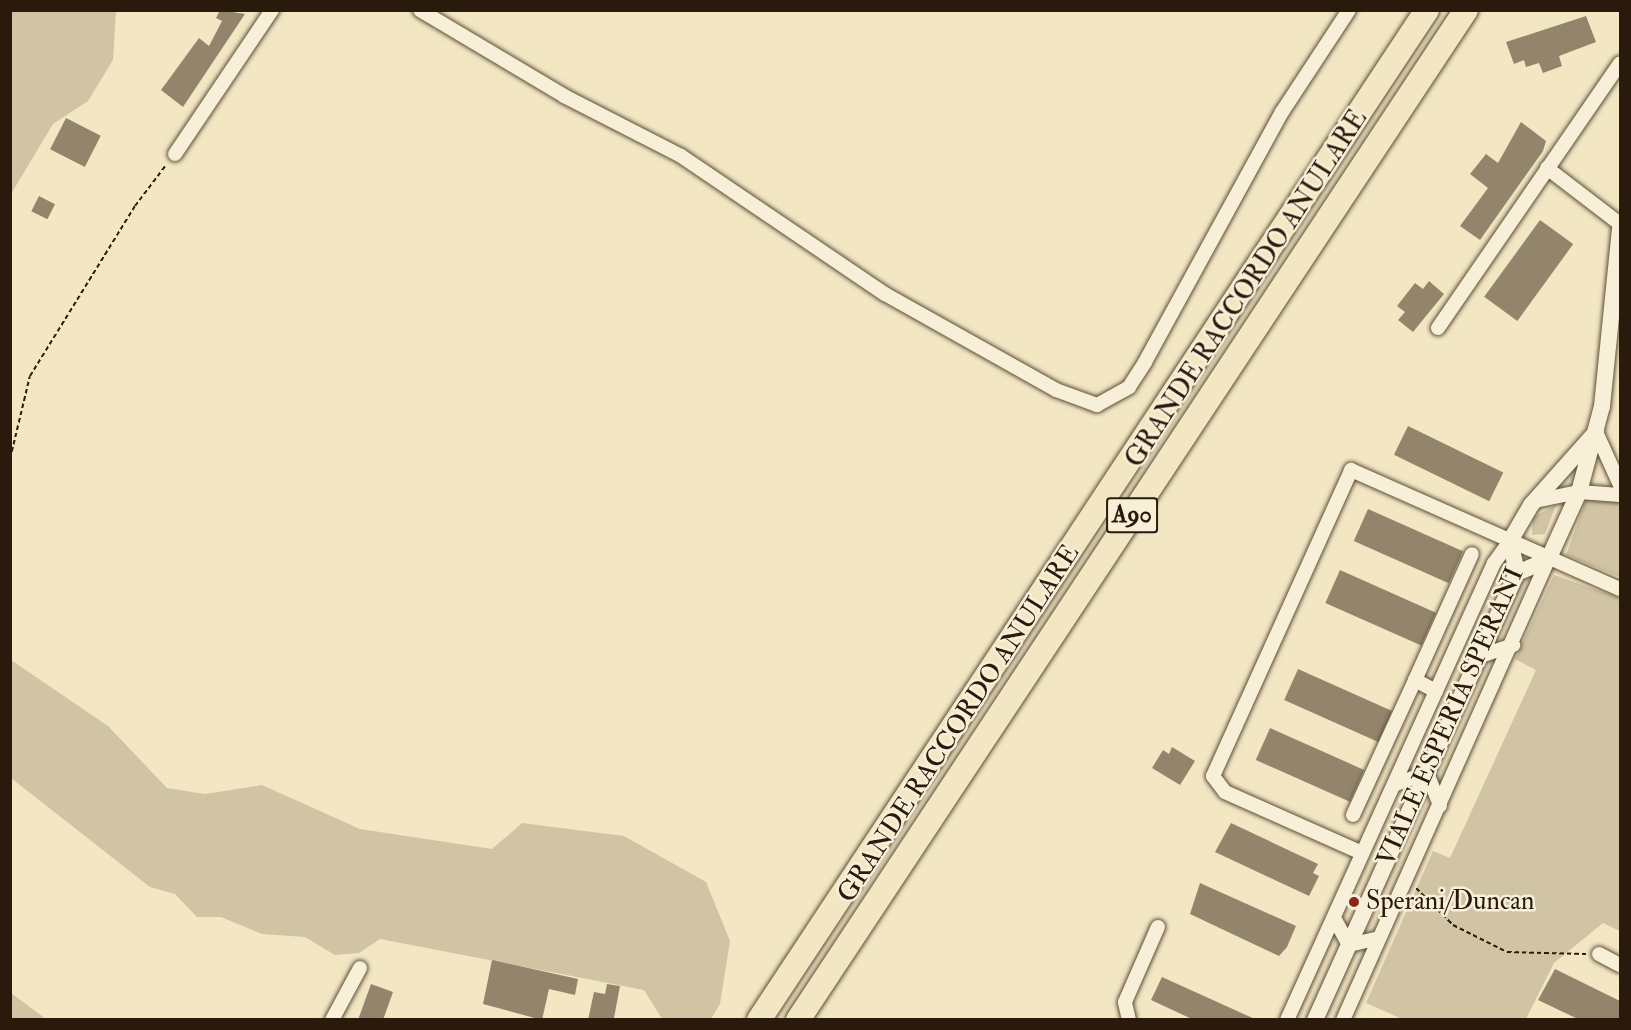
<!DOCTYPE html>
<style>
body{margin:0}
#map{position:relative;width:1631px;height:1030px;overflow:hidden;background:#f3e7c3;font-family:"IM FELL Double Pica",serif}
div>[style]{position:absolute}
.green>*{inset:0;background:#d1c4a4}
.building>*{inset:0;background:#93856b;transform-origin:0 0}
.path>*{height:2px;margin-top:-1px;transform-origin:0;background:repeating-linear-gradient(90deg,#2a1a0b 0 4.5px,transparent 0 7.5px)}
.roads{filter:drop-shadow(0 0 2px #5c4d39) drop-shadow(0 0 2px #5c4d39)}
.minor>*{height:14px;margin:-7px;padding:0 7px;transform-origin:7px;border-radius:7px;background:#f7efd8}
.tertiary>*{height:16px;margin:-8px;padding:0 8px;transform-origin:8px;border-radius:8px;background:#f7efd8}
.motorway>*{height:24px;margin:-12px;padding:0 12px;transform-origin:12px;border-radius:12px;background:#f3e7c3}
.dots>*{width:16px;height:16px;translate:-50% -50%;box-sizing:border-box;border:3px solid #f7efd8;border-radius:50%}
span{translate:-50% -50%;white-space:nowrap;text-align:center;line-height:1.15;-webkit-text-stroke:5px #f7efd8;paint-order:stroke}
.shield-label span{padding:2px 4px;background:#f7efd8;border:2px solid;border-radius:4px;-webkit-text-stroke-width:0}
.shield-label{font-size:24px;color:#2a1a0b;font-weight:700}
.street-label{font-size:26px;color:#2a1a0b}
.poi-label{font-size:26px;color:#2a1a0b}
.left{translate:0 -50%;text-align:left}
.frame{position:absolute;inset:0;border:12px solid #2a1a0b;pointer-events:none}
</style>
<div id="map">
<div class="green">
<div style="clip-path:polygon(11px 10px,116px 11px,113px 60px,88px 101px,53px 124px,11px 194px)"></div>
<div style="clip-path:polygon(1599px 499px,1620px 503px,1620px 577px,1566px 555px,1586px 500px)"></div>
<div style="clip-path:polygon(1556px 505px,1545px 534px,1532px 535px,1533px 517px)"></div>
<div style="clip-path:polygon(1554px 575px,1620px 598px,1620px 931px,1603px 923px,1554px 963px,1526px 1019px,1402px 1019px,1366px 1003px,1433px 851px,1450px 858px,1536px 670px,1515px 659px)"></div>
<div style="clip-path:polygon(11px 660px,108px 726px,167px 788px,205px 794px,262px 785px,360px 829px,492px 849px,522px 823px,624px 836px,706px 882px,730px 941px,720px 1004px,711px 1019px,662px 1019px,644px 990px,380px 939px,359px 953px,335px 955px,305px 937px,262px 934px,221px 917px,197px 917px,175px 894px,150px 887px,11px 778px)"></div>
<div style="clip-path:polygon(11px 993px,46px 1019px,11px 1019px)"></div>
</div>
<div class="building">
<div style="clip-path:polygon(220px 10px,245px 14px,183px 107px,161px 90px,199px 38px,209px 46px,222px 21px,216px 18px)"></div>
<div style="clip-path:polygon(1586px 16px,1596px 42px,1559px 56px,1562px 66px,1543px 73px,1539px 63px,1526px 67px,1524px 60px,1514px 64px,1506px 42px)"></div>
<div style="left:66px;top:118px;width:39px;height:35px;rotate:27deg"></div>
<div style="clip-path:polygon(1521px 122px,1546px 141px,1543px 151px,1480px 240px,1460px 226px,1488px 188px,1470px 174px,1486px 154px,1498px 163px)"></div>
<div style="left:39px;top:196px;width:18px;height:17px;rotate:27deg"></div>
<div style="left:1540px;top:220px;width:41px;height:95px;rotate:36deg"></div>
<div style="clip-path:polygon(1429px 281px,1444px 294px,1413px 332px,1398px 320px,1405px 312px,1397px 306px,1415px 283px,1423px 289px)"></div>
<div style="left:1408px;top:426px;width:106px;height:32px;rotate:26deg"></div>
<div style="left:1368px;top:509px;width:104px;height:35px;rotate:24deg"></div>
<div style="left:1340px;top:570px;width:105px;height:36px;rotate:24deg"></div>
<div style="left:1298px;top:669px;width:103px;height:34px;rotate:24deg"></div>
<div style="left:1270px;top:728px;width:103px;height:35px;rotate:24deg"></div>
<div style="clip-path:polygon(1172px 747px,1195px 761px,1180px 785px,1152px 768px,1163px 750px,1169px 754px)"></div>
<div style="clip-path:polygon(1231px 823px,1318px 864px,1313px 873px,1319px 876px,1309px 896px,1215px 852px)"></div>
<div style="clip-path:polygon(1200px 883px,1296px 926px,1287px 947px,1279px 956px,1190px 914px)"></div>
<div style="clip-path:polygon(492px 960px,578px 979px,575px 995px,549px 989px,542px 1020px,483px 1004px)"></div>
<div style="clip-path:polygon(1555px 969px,1620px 1001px,1620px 1020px,1580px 1020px,1538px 1000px)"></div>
<div style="clip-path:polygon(1162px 977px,1257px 1020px,1194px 1020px,1151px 1000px)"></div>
<div style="clip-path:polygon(371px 984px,393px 992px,383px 1020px,358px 1020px)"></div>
<div style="clip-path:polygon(607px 984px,620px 986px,614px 1018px,588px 1020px,594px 992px,605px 994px)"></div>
</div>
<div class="path">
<div style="left:10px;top:459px;width:85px;rotate:-76.5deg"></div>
<div style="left:30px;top:376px;width:200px;rotate:-58.3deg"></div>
<div style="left:135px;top:206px;width:51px;rotate:-52.9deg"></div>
<div style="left:1416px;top:888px;width:52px;rotate:45deg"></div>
<div style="left:1453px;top:925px;width:60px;rotate:26.6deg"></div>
<div style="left:1507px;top:952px;width:79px;rotate:1.5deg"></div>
</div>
<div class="roads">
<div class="minor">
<div style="left:420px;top:10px;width:168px;rotate:30.8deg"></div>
<div style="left:564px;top:96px;width:131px;rotate:27.1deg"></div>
<div style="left:681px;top:156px;width:246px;rotate:34.1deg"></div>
<div style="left:885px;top:294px;width:196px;rotate:29.3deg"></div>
<div style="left:1056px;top:390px;width:44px;rotate:20.1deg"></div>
<div style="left:1097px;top:405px;width:37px;rotate:-29deg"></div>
<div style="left:1129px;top:387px;width:30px;rotate:-57deg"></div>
<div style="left:1145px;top:362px;width:285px;rotate:-61.3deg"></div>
<div style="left:1282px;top:112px;width:122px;rotate:-56.7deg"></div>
<div style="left:175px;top:154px;width:174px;rotate:-56deg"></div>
<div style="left:1547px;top:168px;width:92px;rotate:37.5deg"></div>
<div style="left:1438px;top:328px;width:321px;rotate:-55.5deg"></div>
<div style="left:1596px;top:432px;width:58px;rotate:65.6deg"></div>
<div style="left:1535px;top:501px;width:45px;rotate:-11.6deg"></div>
<div style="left:1579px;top:492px;width:41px;rotate:4.2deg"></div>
<div style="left:1480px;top:656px;width:35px;rotate:-18deg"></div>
<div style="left:1415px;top:680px;width:138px;rotate:-65.7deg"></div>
<div style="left:1396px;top:784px;width:33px;rotate:-20deg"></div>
<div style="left:1427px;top:773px;width:35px;rotate:68deg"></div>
<div style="left:1353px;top:815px;width:149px;rotate:-65.3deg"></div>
<div style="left:1415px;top:680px;width:24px;rotate:28deg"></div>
<div style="left:1362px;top:853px;width:150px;rotate:-156deg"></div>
<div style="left:1225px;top:792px;width:20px;rotate:-127deg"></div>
<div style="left:1213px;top:776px;width:336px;rotate:-65.7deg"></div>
<div style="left:1351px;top:470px;width:294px;rotate:23.9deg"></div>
<div style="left:1334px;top:918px;width:31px;rotate:61deg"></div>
<div style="left:1349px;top:945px;width:31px;rotate:-13deg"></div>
<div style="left:1599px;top:954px;width:24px;rotate:28deg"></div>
<div style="left:332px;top:1020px;width:59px;rotate:-61.7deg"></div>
<div style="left:1129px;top:1020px;width:18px;rotate:-103deg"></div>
<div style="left:1125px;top:1002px;width:82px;rotate:-66.3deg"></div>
<div style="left:1287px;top:1020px;width:502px;rotate:-65.63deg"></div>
<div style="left:1494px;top:563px;width:27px;rotate:-54deg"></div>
<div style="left:1343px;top:1020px;width:504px;rotate:-65.98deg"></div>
</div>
<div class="tertiary">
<div style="left:1517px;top:573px;width:34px;rotate:-23deg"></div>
<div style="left:1548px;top:560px;width:75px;rotate:-65.5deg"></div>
<div style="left:1579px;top:492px;width:89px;rotate:-75deg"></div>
<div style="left:1602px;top:406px;width:178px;rotate:-84.2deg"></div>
<div style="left:1315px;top:1020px;width:491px;rotate:-65.7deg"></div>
<div style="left:1517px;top:573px;width:33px;rotate:-102deg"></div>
<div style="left:1510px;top:541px;width:42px;rotate:-59.7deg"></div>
<div style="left:1531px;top:505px;width:98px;rotate:-48.3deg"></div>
</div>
<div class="motorway">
<div style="left:759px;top:1020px;width:1211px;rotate:-56.52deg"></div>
<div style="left:798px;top:1020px;width:1211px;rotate:-56.52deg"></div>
</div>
</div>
<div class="dots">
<div style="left:1354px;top:902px;background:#8f2418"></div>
</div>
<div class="shield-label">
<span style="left:1132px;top:515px">A90</span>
</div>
<div class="street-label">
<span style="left:1247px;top:289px;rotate:-57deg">GRANDE RACCORDO ANULARE</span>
<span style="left:1451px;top:717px;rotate:-66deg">VIALE ESPERIA SPERANI</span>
<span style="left:959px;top:724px;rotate:-57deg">GRANDE RACCORDO ANULARE</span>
</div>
<div class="poi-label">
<span class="left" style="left:1366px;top:902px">Sperani/Duncan</span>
</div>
<div class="frame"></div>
</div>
